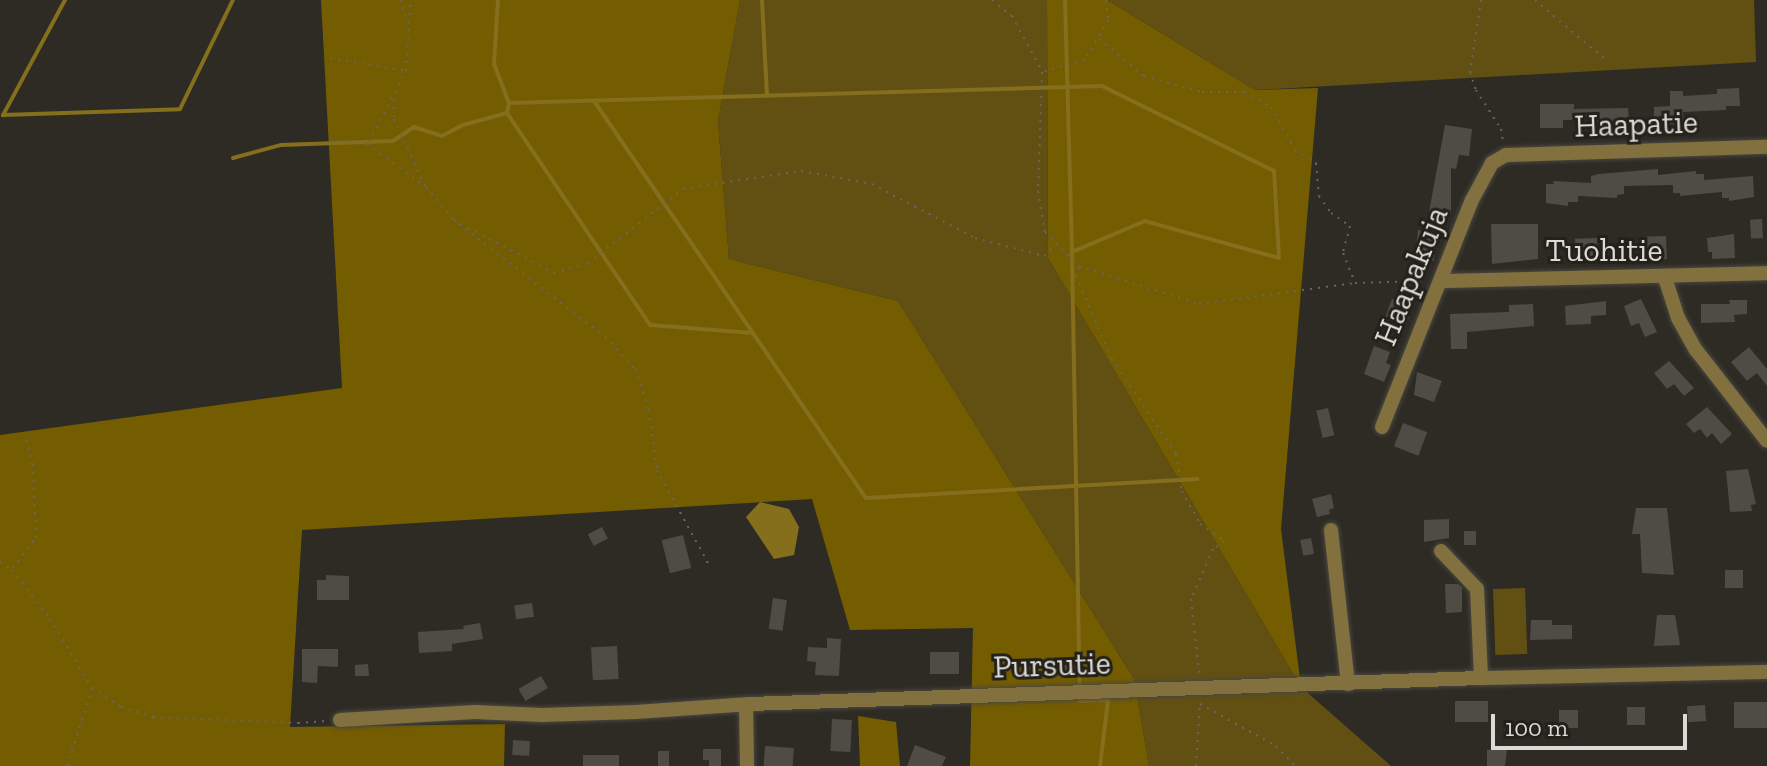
<!DOCTYPE html>
<style>
body{margin:0}
#map{position:relative;width:1767px;height:766px;overflow:hidden;background:#2d2b24;font-family:"Zilla Slab",serif}
div>[style]{position:absolute}
.green>*{inset:0;background:#625013;transform-origin:0 0}
.forest>*{inset:0;background:#745d00}
.water>*{inset:0;background:#856e1c}
.stream>*{height:4px;margin:-2px;padding:0 2px;transform-origin:2px;border-radius:2px;background:#856e1c}
.building>*{inset:0;background:#4f4c45;transform-origin:0 0}
.path>*{height:2px;margin-top:-1px;transform-origin:0;background:repeating-linear-gradient(90deg,#67655f 0 2px,transparent 0 8px)}
.roads{filter:drop-shadow(0 0 2px #494740) drop-shadow(0 0 2px #494740)}
.minor>*{height:14px;margin:-7px;padding:0 7px;transform-origin:7px;border-radius:7px;background:#82713f}
span{translate:-50% -50%;white-space:nowrap;text-align:center;line-height:1.15;-webkit-text-stroke:6px #24211b;paint-order:stroke}
.street-label{font-size:32px;color:#dbdad5}
.scale{position:absolute;left:1491px;top:714px;width:196px;height:36px;box-sizing:border-box;border:4px solid #dbdad5;border-top:0;padding-left:10px;font-size:24px;line-height:28px;white-space:nowrap;color:#dbdad5;-webkit-text-stroke:6px #24211b;paint-order:stroke}
</style>
<div id="map">
<div class="green">
<div style="clip-path:polygon(740px 0,1047px 0,1048px 258px,1301px 687px,1391px 766px,1149px 766px,1134px 679px,898px 301px,729px 259px,718px 121px)"></div>
<div style="clip-path:polygon(1107px 0,1754px 0,1756px 62px,1255px 90px)"></div>
<div style="left:1525px;top:588px;width:66px;height:32px;rotate:88deg"></div>
</div>
<div class="forest">
<div style="clip-path:polygon(321px 0,740px 0,718px 121px,729px 259px,898px 301px,1134px 679px,1149px 766px,970px 766px,973px 628px,850px 630px,812px 499px,302px 530px,290px 727px,505px 724px,504px 766px,0 766px,0 435px,342px 388px)"></div>
<div style="clip-path:polygon(1047px 0,1107px 0,1255px 90px,1318px 88px,1281px 529px,1301px 687px,1048px 258px)"></div>
<div style="clip-path:polygon(858px 716px,896px 722px,900px 766px,860px 766px)"></div>
</div>
<div class="water">
<div style="clip-path:polygon(760px 502px,789px 509px,799px 527px,794px 555px,774px 559px,746px 517px)"></div>
</div>
<div class="stream">
<div style="left:65px;top:0;width:131px;rotate:118.3deg"></div>
<div style="left:3px;top:115px;width:177px;rotate:-1.9deg"></div>
<div style="left:180px;top:109px;width:121px;rotate:-64.1deg"></div>
<div style="left:498px;top:0;width:64px;rotate:93.6deg"></div>
<div style="left:494px;top:64px;width:42px;rotate:69deg"></div>
<div style="left:509px;top:103px;width:10px;rotate:101deg"></div>
<div style="left:507px;top:113px;width:256px;rotate:56deg"></div>
<div style="left:650px;top:325px;width:103px;rotate:4.4deg"></div>
<div style="left:762px;top:0;width:96px;rotate:87deg"></div>
<div style="left:1065px;top:0;width:252px;rotate:88.4deg"></div>
<div style="left:594px;top:101px;width:481px;rotate:55.6deg"></div>
<div style="left:866px;top:498px;width:332px;rotate:-3.3deg"></div>
<div style="left:509px;top:103px;width:593px;rotate:-1.64deg"></div>
<div style="left:1102px;top:86px;width:192px;rotate:26.3deg"></div>
<div style="left:1274px;top:171px;width:87px;rotate:86.7deg"></div>
<div style="left:1279px;top:258px;width:139px;rotate:-164.6deg"></div>
<div style="left:1145px;top:221px;width:79px;rotate:157deg"></div>
<div style="left:1072px;top:252px;width:449px;rotate:89deg"></div>
<div style="left:1080px;top:701px;width:28px;rotate:-2deg"></div>
<div style="left:1108px;top:700px;width:66px;rotate:96.9deg"></div>
<div style="left:233px;top:158px;width:50px;rotate:-15.2deg"></div>
<div style="left:281px;top:145px;width:112px;rotate:-2deg"></div>
<div style="left:393px;top:141px;width:25px;rotate:-34deg"></div>
<div style="left:414px;top:127px;width:29px;rotate:18deg"></div>
<div style="left:442px;top:136px;width:24px;rotate:-28deg"></div>
<div style="left:463px;top:125px;width:46px;rotate:-15.3deg"></div>
</div>
<div class="building">
<div style="clip-path:polygon(1739px 88px,1740px 106px,1726px 106px,1726px 110px,1683px 112px,1684px 124px,1654px 125px,1654px 107px,1670px 106px,1670px 91px,1683px 91px,1683px 96px,1717px 94px,1717px 89px)"></div>
<div style="clip-path:polygon(1540px 104px,1574px 104px,1574px 109px,1628px 108px,1629px 119px,1619px 119px,1619px 127px,1590px 128px,1590px 120px,1563px 120px,1563px 128px,1540px 128px)"></div>
<div style="clip-path:polygon(1445px 125px,1472px 129px,1469px 156px,1459px 155px,1456px 169px,1451px 168px,1451px 214px,1429px 212px)"></div>
<div style="clip-path:polygon(1658px 169px,1658px 175px,1696px 171px,1696px 174px,1704px 174px,1704px 180px,1753px 176px,1754px 197px,1729px 201px,1729px 198px,1722px 198px,1722px 192px,1680px 196px,1680px 193px,1673px 193px,1673px 185px,1624px 186px,1624px 194px,1617px 195px,1617px 198px,1578px 196px,1578px 202px,1568px 202px,1568px 206px,1546px 203px,1546px 184px,1554px 184px,1553px 181px,1591px 183px,1591px 176px,1599px 174px)"></div>
<div style="left:1762px;top:219px;width:19px;height:12px;rotate:87deg"></div>
<div style="clip-path:polygon(1491px 224px,1538px 224px,1538px 259px,1492px 264px)"></div>
<div style="left:1418px;top:230px;width:19px;height:29px;rotate:6deg"></div>
<div style="clip-path:polygon(1734px 234px,1735px 258px,1712px 259px,1712px 252px,1708px 252px,1707px 238px)"></div>
<div style="left:1666px;top:236px;width:23px;height:22px;rotate:88deg"></div>
<div style="left:1597px;top:238px;width:23px;height:22px;rotate:88deg"></div>
<div style="clip-path:polygon(1392px 299px,1406px 304px,1402px 314px,1409px 317px,1402px 333px,1382px 326px)"></div>
<div style="clip-path:polygon(1641px 299px,1657px 332px,1645px 337px,1639px 323px,1631px 326px,1624px 306px)"></div>
<div style="clip-path:polygon(1729px 300px,1747px 300px,1747px 314px,1734px 315px,1735px 322px,1701px 323px,1701px 304px,1730px 304px)"></div>
<div style="clip-path:polygon(1606px 301px,1606px 315px,1591px 316px,1591px 324px,1566px 325px,1565px 306px)"></div>
<div style="clip-path:polygon(1533px 304px,1534px 326px,1467px 332px,1467px 349px,1451px 349px,1450px 314px,1509px 312px,1509px 305px)"></div>
<div style="clip-path:polygon(1374px 346px,1390px 352px,1386px 363px,1391px 365px,1384px 382px,1364px 374px)"></div>
<div style="clip-path:polygon(1749px 347px,1767px 369px,1767px 386px,1757px 373px,1747px 381px,1731px 362px)"></div>
<div style="clip-path:polygon(1669px 361px,1694px 388px,1684px 396px,1674px 384px,1667px 389px,1654px 373px)"></div>
<div style="clip-path:polygon(1417px 372px,1442px 381px,1434px 402px,1414px 395px)"></div>
<div style="clip-path:polygon(1707px 407px,1732px 434px,1721px 444px,1712px 433px,1707px 438px,1700px 429px,1694px 433px,1686px 424px)"></div>
<div style="left:1328px;top:408px;width:28px;height:12px;rotate:77deg"></div>
<div style="left:1403px;top:423px;width:26px;height:25px;rotate:21deg"></div>
<div style="clip-path:polygon(1748px 469px,1756px 504px,1751px 505px,1752px 511px,1730px 512px,1726px 471px)"></div>
<div style="clip-path:polygon(1331px 494px,1334px 508px,1329px 510px,1330px 514px,1317px 517px,1312px 499px)"></div>
<div style="clip-path:polygon(1636px 508px,1667px 508px,1674px 575px,1642px 573px,1640px 534px,1632px 534px)"></div>
<div style="clip-path:polygon(1449px 519px,1449px 538px,1424px 542px,1424px 520px)"></div>
<div style="left:602px;top:527px;width:13px;height:16px;rotate:63deg"></div>
<div style="left:1464px;top:531px;width:12px;height:14px"></div>
<div style="left:683px;top:535px;width:34px;height:22px;rotate:76deg"></div>
<div style="left:1311px;top:538px;width:16px;height:11px;rotate:79deg"></div>
<div style="left:1725px;top:570px;width:18px;height:18px"></div>
<div style="clip-path:polygon(326px 575px,349px 576px,349px 600px,317px 600px,317px 580px,326px 580px)"></div>
<div style="clip-path:polygon(1445px 584px,1458px 584px,1462px 587px,1462px 612px,1446px 613px)"></div>
<div style="left:773px;top:598px;width:14px;height:31px;rotate:8deg"></div>
<div style="left:532px;top:603px;width:14px;height:18px;rotate:82deg"></div>
<div style="clip-path:polygon(1657px 615px,1675px 615px,1680px 645px,1654px 646px)"></div>
<div style="clip-path:polygon(1531px 620px,1552px 620px,1552px 625px,1572px 625px,1572px 639px,1530px 640px)"></div>
<div style="clip-path:polygon(480px 623px,483px 639px,452px 644px,452px 651px,419px 653px,418px 632px,464px 629px,463px 626px)"></div>
<div style="clip-path:polygon(827px 638px,841px 639px,839px 676px,815px 675px,816px 662px,807px 661px,808px 647px,827px 648px)"></div>
<div style="left:617px;top:646px;width:33px;height:26px;rotate:87deg"></div>
<div style="clip-path:polygon(302px 649px,338px 649px,338px 667px,318px 666px,317px 683px,302px 682px)"></div>
<div style="left:930px;top:652px;width:29px;height:22px"></div>
<div style="clip-path:polygon(368px 664px,369px 676px,355px 676px,355px 665px)"></div>
<div style="left:541px;top:676px;width:14px;height:26px;rotate:60deg"></div>
<div style="left:1488px;top:701px;width:21px;height:33px;rotate:90deg"></div>
<div style="left:1767px;top:702px;width:26px;height:33px;rotate:90deg"></div>
<div style="left:1705px;top:705px;width:16px;height:18px;rotate:86deg"></div>
<div style="left:1627px;top:707px;width:18px;height:18px"></div>
<div style="left:1559px;top:710px;width:19px;height:18px"></div>
<div style="left:832px;top:719px;width:20px;height:32px;rotate:3deg"></div>
<div style="left:513px;top:740px;width:17px;height:15px;rotate:3deg"></div>
<div style="clip-path:polygon(915px 745px,946px 757px,942px 766px,907px 766px)"></div>
<div style="left:765px;top:746px;width:29px;height:20px;rotate:4deg"></div>
<div style="clip-path:polygon(703px 749px,721px 749px,721px 766px,709px 766px,709px 760px,703px 760px)"></div>
<div style="clip-path:polygon(1507px 749px,1505px 766px,1487px 766px,1487px 750px)"></div>
<div style="left:669px;top:751px;width:15px;height:11px;rotate:90deg"></div>
<div style="left:619px;top:755px;width:11px;height:36px;rotate:90deg"></div>
</div>
<div class="path">
<div style="left:400px;top:0;width:25px;rotate:69deg"></div>
<div style="left:992px;top:0;width:26px;rotate:39deg"></div>
<div style="left:1012px;top:16px;width:63px;rotate:61.4deg"></div>
<div style="left:1106px;top:0;width:20px;rotate:84deg"></div>
<div style="left:1108px;top:20px;width:46px;rotate:119.9deg"></div>
<div style="left:1085px;top:60px;width:45px;rotate:164.4deg"></div>
<div style="left:1042px;top:72px;width:119px;rotate:91.9deg"></div>
<div style="left:1038px;top:191px;width:42px;rotate:80.3deg"></div>
<div style="left:1045px;top:232px;width:48px;rotate:45deg"></div>
<div style="left:1079px;top:266px;width:126px;rotate:17.6deg"></div>
<div style="left:1199px;top:304px;width:157px;rotate:-7.7deg"></div>
<div style="left:1355px;top:283px;width:68px;rotate:-1.7deg"></div>
<div style="left:1481px;top:0;width:73px;rotate:98.7deg"></div>
<div style="left:1470px;top:72px;width:19px;rotate:72deg"></div>
<div style="left:1476px;top:90px;width:46px;rotate:57.3deg"></div>
<div style="left:1501px;top:129px;width:12px;rotate:81deg"></div>
<div style="left:1535px;top:0;width:96px;rotate:40.3deg"></div>
<div style="left:1099px;top:39px;width:58px;rotate:39.4deg"></div>
<div style="left:1144px;top:76px;width:60px;rotate:15.4deg"></div>
<div style="left:1202px;top:92px;width:43px"></div>
<div style="left:1245px;top:92px;width:30px;rotate:30deg"></div>
<div style="left:1271px;top:107px;width:49px;rotate:60.8deg"></div>
<div style="left:1295px;top:150px;width:25px;rotate:32deg"></div>
<div style="left:1316px;top:163px;width:33px;rotate:85deg"></div>
<div style="left:1319px;top:196px;width:21px;rotate:55deg"></div>
<div style="left:1331px;top:213px;width:23px;rotate:34deg"></div>
<div style="left:1350px;top:226px;width:28px;rotate:105deg"></div>
<div style="left:1343px;top:253px;width:32px;rotate:68deg"></div>
<div style="left:330px;top:58px;width:76px;rotate:9.8deg"></div>
<div style="left:394px;top:99px;width:20px;rotate:90deg"></div>
<div style="left:394px;top:119px;width:74px;rotate:65.2deg"></div>
<div style="left:332px;top:141px;width:35px;rotate:5deg"></div>
<div style="left:367px;top:144px;width:3px;rotate:-45deg"></div>
<div style="left:369px;top:142px;width:80px;rotate:-62.5deg"></div>
<div style="left:406px;top:71px;width:71px;rotate:-86deg"></div>
<div style="left:367px;top:144px;width:73px;rotate:36.1deg"></div>
<div style="left:426px;top:187px;width:43px;rotate:49.7deg"></div>
<div style="left:454px;top:220px;width:113px;rotate:27.9deg"></div>
<div style="left:554px;top:273px;width:35px;rotate:-16deg"></div>
<div style="left:588px;top:263px;width:120px;rotate:-37.9deg"></div>
<div style="left:683px;top:189px;width:119px;rotate:-8.7deg"></div>
<div style="left:801px;top:171px;width:72px;rotate:10.4deg"></div>
<div style="left:872px;top:184px;width:116px;rotate:27.7deg"></div>
<div style="left:975px;top:238px;width:71px;rotate:14.6deg"></div>
<div style="left:1044px;top:256px;width:18px;rotate:-43deg"></div>
<div style="left:459px;top:224px;width:185px;rotate:37.7deg"></div>
<div style="left:605px;top:337px;width:44px;rotate:46.8deg"></div>
<div style="left:635px;top:369px;width:43px;rotate:71.1deg"></div>
<div style="left:649px;top:410px;width:61px;rotate:82.4deg"></div>
<div style="left:657px;top:470px;width:111px;rotate:61.3deg"></div>
<div style="left:1079px;top:267px;width:9px;rotate:108deg"></div>
<div style="left:1076px;top:276px;width:90px;rotate:66.6deg"></div>
<div style="left:1112px;top:359px;width:115px;rotate:56deg"></div>
<div style="left:1176px;top:454px;width:37px;rotate:81deg"></div>
<div style="left:1182px;top:491px;width:38px;rotate:61deg"></div>
<div style="left:1200px;top:524px;width:29px;rotate:35deg"></div>
<div style="left:1224px;top:541px;width:14px;rotate:144deg"></div>
<div style="left:1213px;top:549px;width:55px;rotate:113.7deg"></div>
<div style="left:1191px;top:599px;width:74px;rotate:83.8deg"></div>
<div style="left:0;top:562px;width:14px;rotate:34deg"></div>
<div style="left:12px;top:570px;width:62px;rotate:52.2deg"></div>
<div style="left:50px;top:619px;width:81px;rotate:58.7deg"></div>
<div style="left:92px;top:688px;width:35px;rotate:33deg"></div>
<div style="left:121px;top:707px;width:34px;rotate:17deg"></div>
<div style="left:153px;top:717px;width:145px;rotate:2.4deg"></div>
<div style="left:298px;top:723px;width:28px;rotate:-4deg"></div>
<div style="left:13px;top:568px;width:38px;rotate:-53deg"></div>
<div style="left:36px;top:538px;width:73px;rotate:-92.4deg"></div>
<div style="left:33px;top:465px;width:28px;rotate:-105deg"></div>
<div style="left:1200px;top:704px;width:87px;rotate:28.9deg"></div>
<div style="left:1276px;top:746px;width:28px;rotate:46deg"></div>
<div style="left:67px;top:766px;width:81px;rotate:-72deg"></div>
<div style="left:1196px;top:766px;width:63px;rotate:-86.4deg"></div>
</div>
<div class="roads">
<div class="minor">
<div style="left:1665px;top:278px;width:42px;rotate:72deg"></div>
<div style="left:1678px;top:318px;width:37px;rotate:61deg"></div>
<div style="left:1696px;top:350px;width:115px;rotate:52deg"></div>
<div style="left:1442px;top:281px;width:325px;rotate:-1.4deg"></div>
<div style="left:1382px;top:427px;width:244px;rotate:-68.4deg"></div>
<div style="left:1472px;top:200px;width:42px;rotate:-61.6deg"></div>
<div style="left:1492px;top:163px;width:16px;rotate:-30deg"></div>
<div style="left:1506px;top:155px;width:261px;rotate:-1.8deg"></div>
<div style="left:1331px;top:530px;width:155px;rotate:83.7deg"></div>
<div style="left:1441px;top:551px;width:52px;rotate:46.5deg"></div>
<div style="left:1477px;top:589px;width:89px;rotate:87.4deg"></div>
<div style="left:746px;top:706px;width:60px;rotate:89deg"></div>
<div style="left:340px;top:720px;width:135px;rotate:-3.4deg"></div>
<div style="left:475px;top:712px;width:67px;rotate:2.6deg"></div>
<div style="left:542px;top:715px;width:94px;rotate:-1.8deg"></div>
<div style="left:636px;top:712px;width:114px;rotate:-4deg"></div>
<div style="left:750px;top:704px;width:731px;rotate:-2.04deg"></div>
<div style="left:1481px;top:678px;width:286px;rotate:-1.2deg"></div>
</div>
</div>
<div class="street-label">
<span style="left:1636px;top:124px;rotate:-2deg">Haapatie</span>
<span style="left:1604px;top:250px">Tuohitie</span>
<span style="left:1411px;top:276px;rotate:-68deg">Haapakuja</span>
<span style="left:1052px;top:665px;rotate:-2deg">Pursutie</span>
</div>
<div class="scale">100 m</div>
</div>
